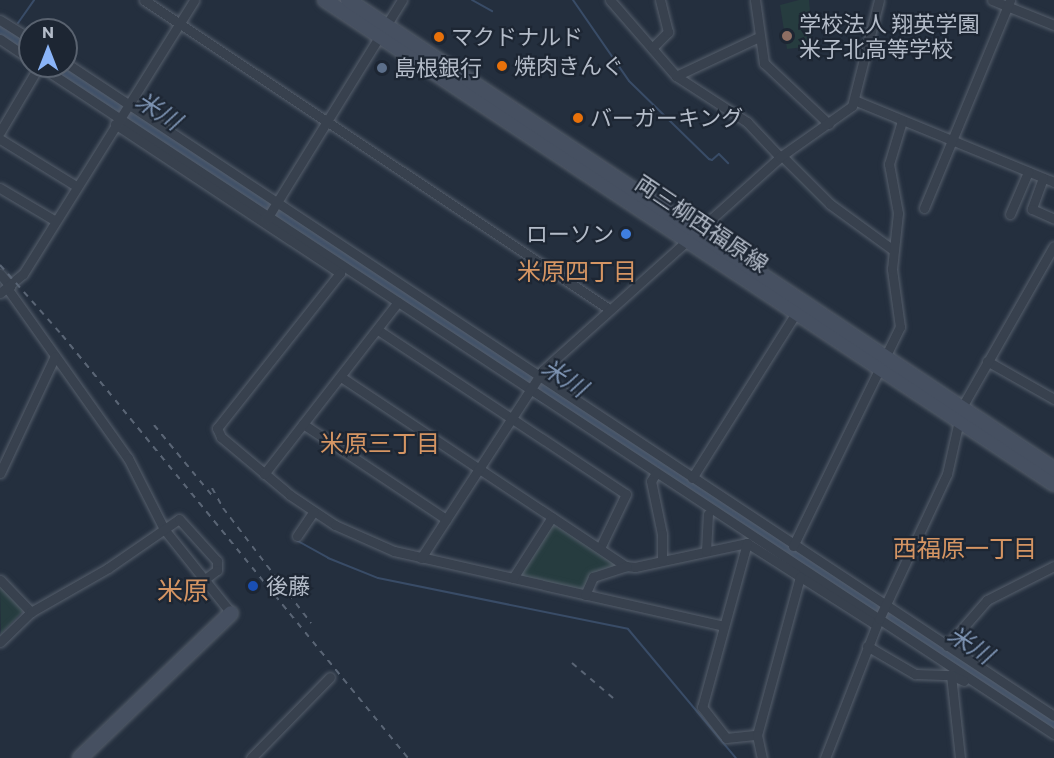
<!DOCTYPE html>
<meta charset="utf-8">
<style>
body{margin:0}
#map{position:relative;width:1054px;height:758px;overflow:hidden;background:#242f3e;font-family:Commissioner,"Noto Sans JP",sans-serif}
div>[style]{position:absolute}
.green>*{inset:0;background:#263c3f}
.stream>*{height:2px;margin:-1px;padding:0 1px;transform-origin:1px;border-radius:1px;background:#394c67}
.river>*{height:15px;margin:-7.5px;padding:0 7.5px;transform-origin:7.5px;border-radius:7.5px;background:#394c67}
.roads{filter:drop-shadow(0 0 2px #565f6c) drop-shadow(0 0 2px #565f6c)}
.street>*{height:9px;margin:-4.5px;padding:0 4.5px;transform-origin:4.5px;border-radius:4.5px;background:#38414e}
.secondary>*{height:14px;margin:-7px;padding:0 7px;transform-origin:7px;border-radius:7px;background:#465061}
.rail>*{height:2px;margin-top:-1px;transform-origin:0;background:repeating-linear-gradient(90deg,#5a6575 0 6px,transparent 0 12px)}
.dots>*{width:16px;height:16px;translate:-50% -50%;box-sizing:border-box;border:3px solid #1d2633;border-radius:50%}
span{translate:-50% -50%;white-space:nowrap;text-align:center;line-height:1.15;-webkit-text-stroke:4.5px #1d2633;paint-order:stroke}
.poi-label{font-size:22px;color:#b4bcc9}
.left{translate:0 -50%;text-align:left}
.right{translate:-100% -50%;text-align:right}
.street-label{font-size:22px;color:#b4bcc9}
.water-label{font-size:24px;color:#7c92b1;font-style:italic}
.neighbourhood-label{font-size:24px;color:#d59563}
.quarter-label{font-size:26px;color:#d59563}
.north{position:absolute;left:18px;top:18px;width:60px;height:60px;box-sizing:border-box;background:#1d2633;border:2px solid #59626f;border-radius:50%;rotate:0deg;font-size:16px;font-weight:700;line-height:24px;text-align:center;color:#b4bcc9}
.north::after{content:'';display:block;margin:auto;width:21px;height:27px;background:#8ab4f8;clip-path:polygon(50% 0,100% 100%,50% 72%,0 100%)}
</style>
<div id="map">
<div class="green">
<div style="clip-path:polygon(799px 0,809px 0,813px 46px,787px 49px,780px 5px)"></div>
<div style="clip-path:polygon(551px 523px,614px 562px,614px 567px,581px 590px,519px 577px)"></div>
<div style="clip-path:polygon(0 585px,22px 607px,22px 612px,1px 634px)"></div>
</div>
<div class="stream">
<div style="left:472px;top:0;width:23px;rotate:29deg"></div>
<div style="left:573px;top:0;width:98px;rotate:55.3deg"></div>
<div style="left:629px;top:81px;width:112px;rotate:44.3deg"></div>
<div style="left:709px;top:159px;width:3px;rotate:18deg"></div>
<div style="left:712px;top:160px;width:9px;rotate:-41deg"></div>
<div style="left:719px;top:154px;width:13px;rotate:45deg"></div>
<div style="left:18px;top:23px;width:28px;rotate:-55deg"></div>
<div style="left:535px;top:397px;width:9px;rotate:36deg"></div>
<div style="left:296px;top:540px;width:37px;rotate:29deg"></div>
<div style="left:328px;top:558px;width:54px;rotate:21.8deg"></div>
<div style="left:378px;top:578px;width:255px;rotate:11.5deg"></div>
<div style="left:628px;top:629px;width:168px;rotate:50.1deg"></div>
</div>
<div class="river">
<div style="left:0;top:31px;width:37px;rotate:35deg"></div>
<div style="left:52px;top:66px;width:1200px;rotate:33.37deg"></div>
</div>
<div class="roads">
<div class="street">
<div style="left:144px;top:0;width:558px;rotate:33.6deg"></div>
<div style="left:610px;top:0;width:101px;rotate:49deg"></div>
<div style="left:676px;top:76px;width:85px;rotate:32.9deg"></div>
<div style="left:747px;top:122px;width:48px;rotate:46.7deg"></div>
<div style="left:755px;top:0;width:64px;rotate:81.9deg"></div>
<div style="left:764px;top:63px;width:89px;rotate:43.2deg"></div>
<div style="left:992px;top:0;width:67px;rotate:22deg"></div>
<div style="left:0;top:20px;width:36px;rotate:32deg"></div>
<div style="left:0;top:39px;width:36px;rotate:34deg"></div>
<div style="left:652px;top:48px;width:23px;rotate:-45deg"></div>
<div style="left:668px;top:32px;width:33px;rotate:-104deg"></div>
<div style="left:66px;top:63px;width:1184px;rotate:33.46deg"></div>
<div style="left:40px;top:66px;width:1214px;rotate:33.38deg"></div>
<div style="left:676px;top:76px;width:92px;rotate:-25.2deg"></div>
<div style="left:854px;top:100px;width:216px;rotate:22.3deg"></div>
<div style="left:115px;top:124px;width:270px;rotate:33.5deg"></div>
<div style="left:340px;top:273px;width:198px;rotate:128.4deg"></div>
<div style="left:217px;top:428px;width:10px;rotate:66deg"></div>
<div style="left:221px;top:437px;width:90px;rotate:40deg"></div>
<div style="left:290px;top:495px;width:54px;rotate:33.7deg"></div>
<div style="left:335px;top:525px;width:64px;rotate:23.8deg"></div>
<div style="left:394px;top:551px;width:338px;rotate:12.8deg"></div>
<div style="left:0;top:132px;width:77px;rotate:-59.4deg"></div>
<div style="left:0;top:139px;width:89px;rotate:31.7deg"></div>
<div style="left:783px;top:157px;width:66px;rotate:45deg"></div>
<div style="left:830px;top:204px;width:78px;rotate:36.1deg"></div>
<div style="left:1043px;top:178px;width:33px;rotate:110deg"></div>
<div style="left:1032px;top:209px;width:24px;rotate:24deg"></div>
<div style="left:0;top:188px;width:63px;rotate:30.7deg"></div>
<div style="left:924px;top:208px;width:225px;rotate:-67.5deg"></div>
<div style="left:1010px;top:214px;width:46px;rotate:-66.8deg"></div>
<div style="left:266px;top:220px;width:259px;rotate:-58.3deg"></div>
<div style="left:0;top:274px;width:16px;rotate:50deg"></div>
<div style="left:7px;top:288px;width:209px;rotate:54.6deg"></div>
<div style="left:128px;top:458px;width:80px;rotate:63.1deg"></div>
<div style="left:164px;top:529px;width:107px;rotate:51.4deg"></div>
<div style="left:0;top:293px;width:30px;rotate:-40deg"></div>
<div style="left:23px;top:274px;width:323px;rotate:-58deg"></div>
<div style="left:378px;top:330px;width:297px;rotate:33.5deg"></div>
<div style="left:626px;top:494px;width:60px;rotate:115.7deg"></div>
<div style="left:987px;top:361px;width:77px;rotate:29.6deg"></div>
<div style="left:341px;top:377px;width:342px;rotate:33.6deg"></div>
<div style="left:626px;top:566px;width:9px;rotate:6deg"></div>
<div style="left:635px;top:567px;width:115px;rotate:-12.1deg"></div>
<div style="left:747px;top:543px;width:153px;rotate:32.4deg"></div>
<div style="left:303px;top:424px;width:172px;rotate:33.6deg"></div>
<div style="left:0;top:473px;width:129px;rotate:-64.8deg"></div>
<div style="left:656px;top:473px;width:9px;rotate:122deg"></div>
<div style="left:651px;top:481px;width:54px;rotate:78.3deg"></div>
<div style="left:662px;top:534px;width:26px;rotate:90deg"></div>
<div style="left:264px;top:474px;width:218px;rotate:-52.1deg"></div>
<div style="left:692px;top:478px;width:197px;rotate:-57.8deg"></div>
<div style="left:297px;top:536px;width:29px;rotate:-56deg"></div>
<div style="left:747px;top:543px;width:170px;rotate:105.3deg"></div>
<div style="left:702px;top:707px;width:39px;rotate:52deg"></div>
<div style="left:726px;top:738px;width:31px;rotate:-6deg"></div>
<div style="left:757px;top:735px;width:164px;rotate:-74.8deg"></div>
<div style="left:793px;top:546px;width:244px;rotate:-64deg"></div>
<div style="left:900px;top:327px;width:59px;rotate:-97.9deg"></div>
<div style="left:892px;top:269px;width:56px;rotate:-83.9deg"></div>
<div style="left:898px;top:213px;width:50px;rotate:-100.4deg"></div>
<div style="left:889px;top:164px;width:45px;rotate:-73.2deg"></div>
<div style="left:706px;top:551px;width:37px;rotate:-87deg"></div>
<div style="left:421px;top:558px;width:224px;rotate:-57deg"></div>
<div style="left:543px;top:370px;width:319px;rotate:-41.9deg"></div>
<div style="left:780px;top:157px;width:88px;rotate:-35.3deg"></div>
<div style="left:852px;top:106px;width:109px;rotate:-75.7deg"></div>
<div style="left:513px;top:578px;width:72px;rotate:-57.4deg"></div>
<div style="left:0;top:580px;width:45px;rotate:45.9deg"></div>
<div style="left:585px;top:595px;width:20px;rotate:-66deg"></div>
<div style="left:593px;top:577px;width:35px;rotate:-18deg"></div>
<div style="left:0;top:642px;width:43px;rotate:-44.1deg"></div>
<div style="left:31px;top:612px;width:89px;rotate:-29.7deg"></div>
<div style="left:108px;top:568px;width:86px;rotate:-34.6deg"></div>
<div style="left:179px;top:519px;width:57px;rotate:47.9deg"></div>
<div style="left:217px;top:561px;width:9px;rotate:90deg"></div>
<div style="left:217px;top:570px;width:15px;rotate:143deg"></div>
<div style="left:867px;top:646px;width:56px;rotate:30.3deg"></div>
<div style="left:915px;top:674px;width:36px;rotate:2deg"></div>
<div style="left:951px;top:675px;width:14px;rotate:25deg"></div>
<div style="left:947px;top:646px;width:61px;rotate:-49deg"></div>
<div style="left:987px;top:600px;width:75px;rotate:-26.9deg"></div>
<div style="left:951px;top:675px;width:83px;rotate:83.8deg"></div>
<div style="left:757px;top:735px;width:24px;rotate:78deg"></div>
<div style="left:251px;top:758px;width:113px;rotate:-45.7deg"></div>
<div style="left:825px;top:758px;width:149px;rotate:-68.8deg"></div>
<div style="left:879px;top:619px;width:160px;rotate:-64.9deg"></div>
<div style="left:947px;top:474px;width:69px;rotate:-77.4deg"></div>
<div style="left:962px;top:407px;width:185px;rotate:-60.3deg"></div>
</div>
<div class="secondary">
<div style="left:325px;top:0;width:875px;rotate:33.58deg"></div>
<div style="left:348px;top:0;width:848px;rotate:33.6deg"></div>
<div style="left:80px;top:758px;width:209px;rotate:-43.8deg"></div>
</div>
</div>
<div class="rail">
<div style="left:0;top:265px;width:94px;rotate:48.5deg"></div>
<div style="left:62px;top:335px;width:546px;rotate:50.72deg"></div>
<div style="left:154px;top:425px;width:96px;rotate:50.5deg"></div>
<div style="left:212px;top:488px;width:23px;rotate:61deg"></div>
<div style="left:223px;top:508px;width:145px;rotate:52.6deg"></div>
<div style="left:572px;top:663px;width:54px;rotate:40.5deg"></div>
</div>
<div class="dots">
<div style="left:787px;top:36px;background:#8d6e63"></div>
<div style="left:439px;top:37px;background:#e8710a"></div>
<div style="left:502px;top:66px;background:#e8710a"></div>
<div style="left:382px;top:68px;background:#5c6f8a"></div>
<div style="left:578px;top:118px;background:#e8710a"></div>
<div style="left:626px;top:234px;background:#3f7fe0"></div>
<div style="left:253px;top:586px;background:#1a4fb4"></div>
</div>
<div class="poi-label">
<span class="left" style="left:799px;top:36px">学校法人 翔英学園<br>米子北高等学校</span>
<span class="left" style="left:451px;top:37px">マクドナルド</span>
<span class="left" style="left:514px;top:66px">焼肉きんぐ</span>
<span class="left" style="left:394px;top:68px">島根銀行</span>
<span class="left" style="left:590px;top:118px">バーガーキング</span>
<span class="right" style="left:614px;top:234px">ローソン</span>
<span class="left" style="left:266px;top:586px">後藤</span>
</div>
<div class="street-label">
<span style="left:702px;top:223px;rotate:34deg">両三柳西福原線</span>
</div>
<div class="water-label">
<span style="left:159px;top:110px;rotate:33deg">米川</span>
<span style="left:565px;top:377px;rotate:33deg">米川</span>
<span style="left:971px;top:644px;rotate:33deg">米川</span>
</div>
<div class="neighbourhood-label">
<span style="left:577px;top:271px">米原四丁目</span>
<span style="left:380px;top:443px">米原三丁目</span>
<span style="left:965px;top:548px">西福原一丁目</span>
</div>
<div class="quarter-label">
<span style="left:183px;top:590px">米原</span>
</div>
<div class="north">N</div>
</div>
